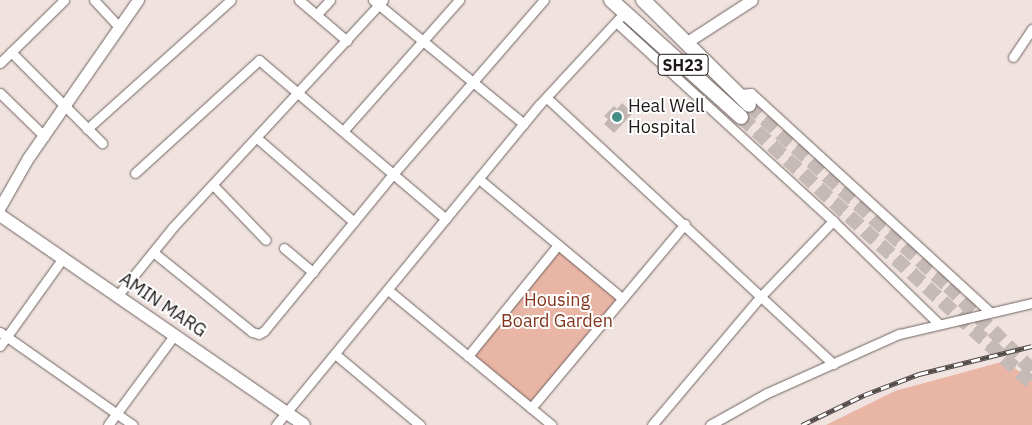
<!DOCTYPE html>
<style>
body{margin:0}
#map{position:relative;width:1032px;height:425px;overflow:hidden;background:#f0e2de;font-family:"IBM Plex Sans",sans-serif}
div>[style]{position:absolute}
.green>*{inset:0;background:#e9b5a5;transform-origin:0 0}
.building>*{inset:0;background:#c4b7b3}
.primary-tunnel>*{height:14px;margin-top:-7px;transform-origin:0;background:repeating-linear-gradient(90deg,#c6bab7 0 14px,transparent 0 21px)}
.roads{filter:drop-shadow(0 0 1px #6e635f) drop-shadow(0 0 1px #6e635f)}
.minor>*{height:9px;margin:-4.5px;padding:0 4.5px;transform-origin:4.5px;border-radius:4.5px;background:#fff}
.tertiary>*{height:11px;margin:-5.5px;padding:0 5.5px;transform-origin:5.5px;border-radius:5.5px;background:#fff}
.secondary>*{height:12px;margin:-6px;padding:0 6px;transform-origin:6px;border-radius:6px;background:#fff}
.primary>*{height:14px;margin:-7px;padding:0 7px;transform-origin:7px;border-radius:7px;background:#fff}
.rail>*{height:5px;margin-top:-2.5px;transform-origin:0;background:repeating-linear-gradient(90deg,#fff 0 9px,#524b49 0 18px);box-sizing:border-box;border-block:1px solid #524b49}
.dots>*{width:14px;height:14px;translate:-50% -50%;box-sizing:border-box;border:2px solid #fff;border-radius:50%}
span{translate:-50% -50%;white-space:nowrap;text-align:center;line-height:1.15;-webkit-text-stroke:4px #fff;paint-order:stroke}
.shield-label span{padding:1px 4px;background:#fff;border:1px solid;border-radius:4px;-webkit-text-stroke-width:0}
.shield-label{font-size:16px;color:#1f1a19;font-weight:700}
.poi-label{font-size:18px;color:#1f1a19}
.left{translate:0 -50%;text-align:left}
.park-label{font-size:18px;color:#83351d}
.street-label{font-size:18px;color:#1f1a19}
</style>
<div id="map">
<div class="green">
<div style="left:558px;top:245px;width:83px;height:143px;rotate:40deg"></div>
<div style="clip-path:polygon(1005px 361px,1032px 381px,1032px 425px,826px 425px,895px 391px)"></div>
</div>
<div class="building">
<div style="clip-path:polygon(622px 103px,633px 113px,614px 133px,604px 124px,608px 119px,604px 116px,614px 106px,617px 109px)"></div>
</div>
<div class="primary-tunnel">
<div style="left:749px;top:105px;width:269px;rotate:42.3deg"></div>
<div style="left:948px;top:286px;width:119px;rotate:45deg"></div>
<div style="left:741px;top:117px;width:395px;rotate:42.5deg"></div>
</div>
<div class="roads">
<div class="minor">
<div style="left:94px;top:0;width:37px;rotate:47deg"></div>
<div style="left:299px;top:0;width:63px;rotate:40.5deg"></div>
<div style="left:373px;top:0;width:195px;rotate:39.4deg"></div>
<div style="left:317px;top:14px;width:19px;rotate:-47deg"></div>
<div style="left:616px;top:22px;width:294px;rotate:42.5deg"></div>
<div style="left:833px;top:221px;width:146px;rotate:44.2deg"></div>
<div style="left:11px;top:52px;width:129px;rotate:45deg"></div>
<div style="left:1013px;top:57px;width:34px;rotate:-56deg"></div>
<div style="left:0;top:63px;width:90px;rotate:-44.5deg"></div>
<div style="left:0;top:93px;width:62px;rotate:44.3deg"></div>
<div style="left:739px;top:94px;width:12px;rotate:-5deg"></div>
<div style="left:751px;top:93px;width:323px;rotate:42.5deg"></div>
<div style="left:547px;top:98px;width:391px;rotate:42.9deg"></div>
<div style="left:87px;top:129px;width:193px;rotate:-41.9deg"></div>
<div style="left:344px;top:130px;width:174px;rotate:-48.5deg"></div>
<div style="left:257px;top:138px;width:128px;rotate:40.9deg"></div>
<div style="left:135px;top:173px;width:168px;rotate:-42.3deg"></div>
<div style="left:259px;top:60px;width:245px;rotate:40.4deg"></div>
<div style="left:479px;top:179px;width:186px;rotate:39.8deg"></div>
<div style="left:213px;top:185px;width:76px;rotate:46.1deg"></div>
<div style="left:284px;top:248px;width:38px;rotate:40deg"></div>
<div style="left:153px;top:252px;width:127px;rotate:38.9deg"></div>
<div style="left:252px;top:332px;width:7px;rotate:16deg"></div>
<div style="left:259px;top:334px;width:6px;rotate:-31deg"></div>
<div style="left:264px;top:331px;width:205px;rotate:-50.6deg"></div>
<div style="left:394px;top:173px;width:229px;rotate:-49.1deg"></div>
<div style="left:388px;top:290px;width:212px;rotate:39.5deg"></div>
<div style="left:118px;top:295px;width:87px;rotate:-51deg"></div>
<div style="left:173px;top:227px;width:309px;rotate:-47.2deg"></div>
<div style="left:0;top:332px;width:162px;rotate:35deg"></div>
<div style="left:0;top:346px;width:108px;rotate:-54.4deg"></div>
<div style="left:335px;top:354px;width:111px;rotate:39.9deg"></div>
<div style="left:468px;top:356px;width:143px;rotate:-51deg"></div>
<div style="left:531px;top:408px;width:240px;rotate:-50.1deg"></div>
<div style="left:108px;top:425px;width:113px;rotate:-53.6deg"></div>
<div style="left:276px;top:425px;width:414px;rotate:-50.6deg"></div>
<div style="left:539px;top:105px;width:127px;rotate:-47.2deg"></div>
<div style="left:652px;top:425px;width:170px;rotate:-49.8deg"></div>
<div style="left:762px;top:295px;width:103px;rotate:-46.2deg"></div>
<div style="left:710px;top:425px;width:65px;rotate:-29.3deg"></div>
<div style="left:767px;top:393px;width:145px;rotate:-24.1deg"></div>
<div style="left:899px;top:334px;width:137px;rotate:-13.1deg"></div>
</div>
<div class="tertiary">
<div style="left:687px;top:42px;width:77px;rotate:-32.9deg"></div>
<div style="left:0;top:207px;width:56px;rotate:-60.3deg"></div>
<div style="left:28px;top:158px;width:193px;rotate:-55.2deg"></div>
</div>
<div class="secondary">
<div style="left:0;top:215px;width:369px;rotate:34.6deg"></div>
</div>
<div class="primary">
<div style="left:611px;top:0;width:175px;rotate:42deg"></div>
<div style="left:643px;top:0;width:149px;rotate:44.7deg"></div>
</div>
</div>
<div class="rail">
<div style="left:802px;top:425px;width:69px;rotate:-25.8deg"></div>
<div style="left:864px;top:395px;width:59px;rotate:-20.9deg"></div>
<div style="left:919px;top:374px;width:116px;rotate:-13.9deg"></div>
</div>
<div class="dots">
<div style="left:617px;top:117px;background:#478e87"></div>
</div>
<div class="shield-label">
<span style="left:683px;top:65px">SH23</span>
</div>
<div class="poi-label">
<span class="left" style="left:628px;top:117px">Heal Well<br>Hospital</span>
</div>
<div class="park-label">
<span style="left:557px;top:311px">Housing<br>Board Garden</span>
</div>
<div class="street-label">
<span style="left:163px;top:305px;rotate:34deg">AMIN MARG</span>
</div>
</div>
